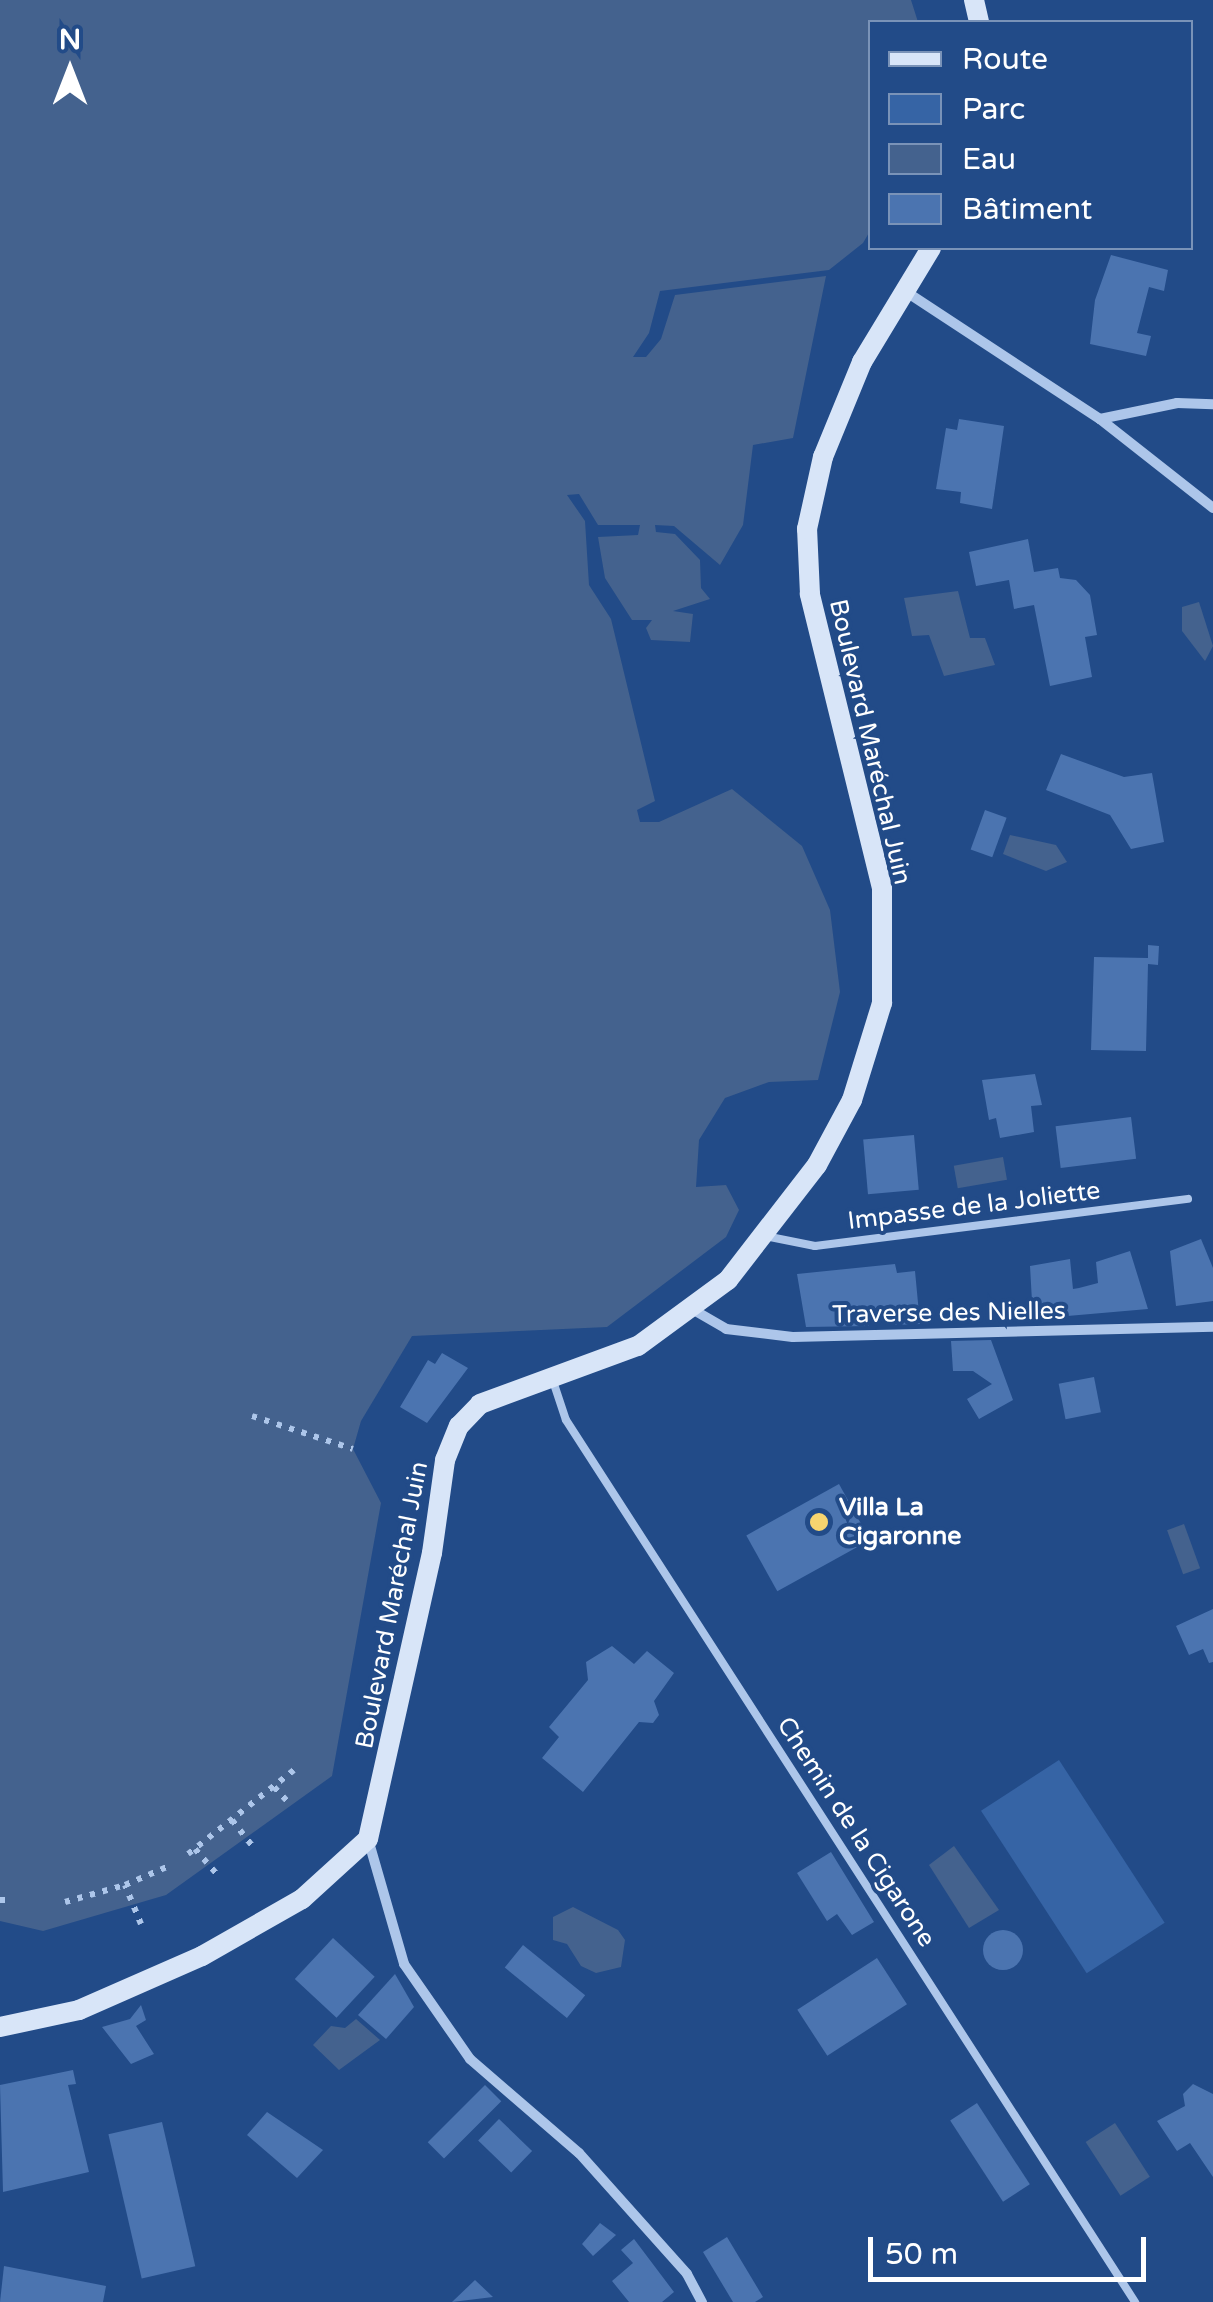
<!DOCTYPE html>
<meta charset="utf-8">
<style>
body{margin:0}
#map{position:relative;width:1213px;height:2302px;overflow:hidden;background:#224b88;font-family:"Varela Round",sans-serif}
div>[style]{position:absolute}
.green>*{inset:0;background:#3664a5;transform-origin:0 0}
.water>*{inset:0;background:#44628e;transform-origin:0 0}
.building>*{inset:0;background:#4b74b0;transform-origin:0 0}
.round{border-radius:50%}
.path>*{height:6px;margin-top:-3px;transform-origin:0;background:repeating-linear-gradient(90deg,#adc6ea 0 5px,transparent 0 13px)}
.lane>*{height:8px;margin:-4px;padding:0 4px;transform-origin:4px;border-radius:4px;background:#adc6ea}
.street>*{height:10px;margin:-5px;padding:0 5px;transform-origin:5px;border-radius:5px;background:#adc6ea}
.secondary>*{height:20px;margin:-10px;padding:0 10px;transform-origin:10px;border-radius:10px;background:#d8e5f8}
.dots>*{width:28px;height:28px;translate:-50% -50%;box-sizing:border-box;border:5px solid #224b88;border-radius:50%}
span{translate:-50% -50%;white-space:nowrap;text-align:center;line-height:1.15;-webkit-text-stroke:8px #224b88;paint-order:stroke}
.street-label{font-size:25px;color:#fff}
.poi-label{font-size:25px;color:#fff;font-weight:700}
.left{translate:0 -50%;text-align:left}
.legend{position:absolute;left:868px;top:20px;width:325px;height:230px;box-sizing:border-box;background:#224b88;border:2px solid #7a93b8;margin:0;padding:12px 18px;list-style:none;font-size:30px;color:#fff}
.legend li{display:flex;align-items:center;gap:20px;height:50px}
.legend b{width:50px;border:2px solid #7a93b8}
.north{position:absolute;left:20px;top:20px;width:100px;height:100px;-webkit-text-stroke:8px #224b88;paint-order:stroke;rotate:0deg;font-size:28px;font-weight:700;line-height:40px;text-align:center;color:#fff}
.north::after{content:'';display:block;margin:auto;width:35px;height:45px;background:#fff;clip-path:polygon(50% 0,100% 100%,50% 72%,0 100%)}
.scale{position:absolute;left:868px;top:2237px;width:278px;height:45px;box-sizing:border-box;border:5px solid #fff;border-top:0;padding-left:12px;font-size:30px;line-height:35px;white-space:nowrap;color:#fff;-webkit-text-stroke:8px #224b88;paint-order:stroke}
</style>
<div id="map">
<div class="green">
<div style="left:1059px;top:1760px;width:194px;height:93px;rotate:57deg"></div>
</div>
<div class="water">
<div style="clip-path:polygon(0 0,911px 0,918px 22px,870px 22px,870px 231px,863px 243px,829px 270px,660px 291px,649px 333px,633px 357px,646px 357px,661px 339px,675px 295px,826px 276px,793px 438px,753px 445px,743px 525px,720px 565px,674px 526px,655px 525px,656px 532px,675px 534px,700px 560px,701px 588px,710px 599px,673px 611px,693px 614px,690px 642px,651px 640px,646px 628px,652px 620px,632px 620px,605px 578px,598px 537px,638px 535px,640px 525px,598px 525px,579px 494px,567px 495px,585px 521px,589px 585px,611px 619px,655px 801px,637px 810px,640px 822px,659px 822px,732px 789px,802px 846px,830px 910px,840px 992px,818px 1080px,769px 1082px,725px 1098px,699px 1140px,696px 1187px,726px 1185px,739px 1210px,726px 1237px,607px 1327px,412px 1336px,361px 1421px,353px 1449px,381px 1503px,332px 1776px,166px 1895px,43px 1931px,0 1921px)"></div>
<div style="clip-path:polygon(958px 591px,970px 638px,985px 638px,995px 665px,944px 676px,929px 635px,912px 636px,904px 598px)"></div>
<div style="clip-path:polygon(1199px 602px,1213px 646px,1205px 661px,1182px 631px,1182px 607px)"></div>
<div style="clip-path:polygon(1010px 835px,1056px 845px,1067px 862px,1046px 871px,1003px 854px)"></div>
<div style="left:1003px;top:1157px;width:23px;height:50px;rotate:80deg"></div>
<div style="left:1184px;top:1524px;width:47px;height:18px;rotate:70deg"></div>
<div style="clip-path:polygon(954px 1846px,999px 1910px,969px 1928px,929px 1865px)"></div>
<div style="clip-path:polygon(573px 1907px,618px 1930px,625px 1940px,621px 1967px,596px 1973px,581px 1966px,567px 1944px,553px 1940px,553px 1917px)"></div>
<div style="clip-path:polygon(356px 2019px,380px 2040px,339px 2070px,313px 2045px,331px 2026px,345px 2028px)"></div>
<div style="left:1115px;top:2123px;width:64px;height:35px;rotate:57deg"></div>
</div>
<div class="building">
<div style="clip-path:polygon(1111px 255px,1168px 270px,1164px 291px,1149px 287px,1137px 333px,1151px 336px,1146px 356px,1090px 344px,1095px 300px)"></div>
<div style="clip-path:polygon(959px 419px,1004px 426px,992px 509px,960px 503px,961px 492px,936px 489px,946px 428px,957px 430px)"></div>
<div style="clip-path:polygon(1028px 539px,1034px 572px,1058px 568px,1060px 578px,1076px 580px,1090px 595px,1097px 635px,1085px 637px,1092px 677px,1050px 686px,1034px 605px,1014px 609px,1009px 580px,976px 586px,969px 552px)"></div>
<div style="clip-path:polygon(1061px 754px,1124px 777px,1152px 773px,1164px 842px,1131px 849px,1110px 815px,1046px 790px)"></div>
<div style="left:985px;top:810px;width:23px;height:42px;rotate:20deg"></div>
<div style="clip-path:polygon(1148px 945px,1159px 946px,1158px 965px,1148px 964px,1146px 1051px,1091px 1050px,1094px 957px,1148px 958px)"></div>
<div style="clip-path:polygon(1035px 1074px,1042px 1105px,1031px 1106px,1034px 1132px,1000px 1138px,996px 1118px,989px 1120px,982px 1080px)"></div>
<div style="left:1131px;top:1117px;width:42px;height:76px;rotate:83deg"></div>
<div style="left:914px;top:1135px;width:55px;height:51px;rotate:85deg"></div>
<div style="clip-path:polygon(1201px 1239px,1213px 1268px,1213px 1301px,1176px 1306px,1170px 1251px)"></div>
<div style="clip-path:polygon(1130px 1251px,1148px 1309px,1033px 1319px,1030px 1266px,1070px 1259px,1073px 1289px,1079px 1288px,1098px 1283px,1096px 1262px)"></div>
<div style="clip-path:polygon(895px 1264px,897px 1273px,915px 1271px,920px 1324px,892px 1325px,891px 1317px,868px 1320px,869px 1326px,806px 1327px,797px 1274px)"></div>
<div style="clip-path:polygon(991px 1340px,1013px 1400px,979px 1419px,967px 1399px,992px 1384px,973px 1371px,953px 1371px,951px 1341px)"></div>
<div style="clip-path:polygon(442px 1353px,468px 1368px,427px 1423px,400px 1407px,428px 1360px,435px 1364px)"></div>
<div style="left:1094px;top:1377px;width:36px;height:36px;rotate:79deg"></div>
<div style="left:839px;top:1484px;width:64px;height:106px;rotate:61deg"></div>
<div style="clip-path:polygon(1213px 1609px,1213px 1662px,1209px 1663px,1203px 1649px,1189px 1655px,1176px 1626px)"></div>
<div style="clip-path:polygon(612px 1646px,634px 1664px,647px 1651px,674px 1673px,654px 1701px,659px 1715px,653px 1723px,639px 1722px,583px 1792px,542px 1758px,559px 1737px,549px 1727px,588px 1680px,586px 1662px)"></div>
<div style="clip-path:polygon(831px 1852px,874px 1922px,852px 1935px,837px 1914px,827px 1921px,797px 1873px)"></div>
<div class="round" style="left:983px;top:1930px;width:40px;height:40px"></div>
<div style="left:333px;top:1938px;width:57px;height:56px;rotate:43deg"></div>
<div style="left:523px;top:1945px;width:80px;height:29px;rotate:39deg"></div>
<div style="left:877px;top:1958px;width:55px;height:95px;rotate:57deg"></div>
<div style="clip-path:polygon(395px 1974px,414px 2007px,386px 2039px,358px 2015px)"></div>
<div style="clip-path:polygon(141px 2005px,146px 2020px,136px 2026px,154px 2054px,131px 2064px,102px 2027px,130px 2019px)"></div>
<div style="clip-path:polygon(73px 2070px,76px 2084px,68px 2085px,89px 2172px,3px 2192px,0 2085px)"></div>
<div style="clip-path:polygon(1193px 2084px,1213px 2094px,1213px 2177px,1190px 2143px,1177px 2151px,1157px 2121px,1185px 2106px,1183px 2094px)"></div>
<div style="left:485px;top:2085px;width:23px;height:81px;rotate:45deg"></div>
<div style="left:977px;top:2103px;width:97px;height:32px;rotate:57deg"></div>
<div style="clip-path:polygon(267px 2112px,323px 2150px,297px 2178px,247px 2135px)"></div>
<div style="left:499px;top:2119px;width:46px;height:30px;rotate:44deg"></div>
<div style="left:162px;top:2122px;width:148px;height:55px;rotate:77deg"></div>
<div style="clip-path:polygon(600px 2223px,616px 2235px,593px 2256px,582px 2244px)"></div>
<div style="clip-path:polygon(727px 2237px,763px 2297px,755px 2302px,733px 2302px,703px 2252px)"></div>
<div style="clip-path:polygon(634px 2239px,674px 2292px,662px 2302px,629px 2302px,612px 2281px,633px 2263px,621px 2250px)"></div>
<div style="clip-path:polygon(4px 2266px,106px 2286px,103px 2302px,0 2302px)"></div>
<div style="clip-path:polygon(475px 2280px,493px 2297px,452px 2302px)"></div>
</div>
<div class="path">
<div style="left:252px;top:1416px;width:106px;rotate:18.1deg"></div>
<div style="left:274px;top:1787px;width:25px;rotate:47deg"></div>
<div style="left:232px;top:1820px;width:37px;rotate:52deg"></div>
<div style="left:195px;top:1849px;width:32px;rotate:49deg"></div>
<div style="left:188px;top:1854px;width:135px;rotate:-38.4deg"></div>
<div style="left:0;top:1900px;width:12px"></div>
<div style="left:65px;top:1902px;width:62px;rotate:-15.8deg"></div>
<div style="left:141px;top:1924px;width:42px;rotate:-112.3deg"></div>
<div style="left:125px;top:1885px;width:48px;rotate:-23.4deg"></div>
</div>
<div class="lane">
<div style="left:765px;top:1236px;width:51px;rotate:11.3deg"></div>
<div style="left:815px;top:1246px;width:376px;rotate:-7.2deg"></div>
<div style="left:553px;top:1381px;width:41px;rotate:71.6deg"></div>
<div style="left:566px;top:1420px;width:1050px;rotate:57.17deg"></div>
</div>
<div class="street">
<div style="left:908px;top:293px;width:230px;rotate:33.3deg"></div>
<div style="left:1100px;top:419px;width:144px;rotate:38.2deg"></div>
<div style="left:1100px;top:419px;width:79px;rotate:-11.7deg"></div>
<div style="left:1177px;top:403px;width:36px;rotate:2deg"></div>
<div style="left:692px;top:1309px;width:39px;rotate:30deg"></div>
<div style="left:726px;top:1329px;width:67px;rotate:6.8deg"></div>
<div style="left:793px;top:1337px;width:420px;rotate:-1.4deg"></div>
<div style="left:368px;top:1839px;width:130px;rotate:73.9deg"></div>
<div style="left:404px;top:1964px;width:116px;rotate:55.2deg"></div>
<div style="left:470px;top:2059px;width:144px;rotate:40.8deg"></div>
<div style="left:579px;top:2153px;width:162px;rotate:48.2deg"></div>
<div style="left:687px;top:2274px;width:32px;rotate:62deg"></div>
</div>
<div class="secondary">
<div style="left:974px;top:0;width:23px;rotate:77deg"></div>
<div style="left:0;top:2027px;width:81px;rotate:-12.1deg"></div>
<div style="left:79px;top:2010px;width:134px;rotate:-23.7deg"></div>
<div style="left:202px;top:1956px;width:115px;rotate:-29.7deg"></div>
<div style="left:302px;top:1899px;width:89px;rotate:-42.3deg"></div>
<div style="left:368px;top:1839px;width:293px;rotate:-77.4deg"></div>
<div style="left:432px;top:1553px;width:94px;rotate:-82deg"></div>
<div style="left:445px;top:1460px;width:37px;rotate:-68deg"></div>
<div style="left:459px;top:1426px;width:30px;rotate:-46deg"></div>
<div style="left:480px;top:1404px;width:168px;rotate:-20.2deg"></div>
<div style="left:638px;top:1346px;width:112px;rotate:-36.3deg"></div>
<div style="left:728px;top:1280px;width:145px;rotate:-52.3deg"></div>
<div style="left:817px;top:1165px;width:74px;rotate:-61.7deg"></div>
<div style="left:852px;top:1100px;width:102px;rotate:-72.8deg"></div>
<div style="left:882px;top:1003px;width:115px;rotate:-90deg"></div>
<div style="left:882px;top:888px;width:303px;rotate:-103.8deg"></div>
<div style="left:810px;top:594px;width:65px;rotate:-92.6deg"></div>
<div style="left:807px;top:529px;width:74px;rotate:-77.5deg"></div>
<div style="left:823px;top:457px;width:103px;rotate:-67.7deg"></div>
<div style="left:862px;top:362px;width:133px;rotate:-58.8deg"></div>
</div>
<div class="dots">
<div style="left:819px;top:1522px;background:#f6d46f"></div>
</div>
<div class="street-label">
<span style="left:870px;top:742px;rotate:77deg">Boulevard Maréchal Juin</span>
<span style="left:974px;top:1206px;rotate:-7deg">Impasse de la Joliette</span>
<span style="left:949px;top:1313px;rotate:-1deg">Traverse des Nielles</span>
<span style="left:392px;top:1605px;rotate:-79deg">Boulevard Maréchal Juin</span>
<span style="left:856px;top:1832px;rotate:57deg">Chemin de la Cigarone</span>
</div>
<div class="poi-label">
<span class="left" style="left:839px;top:1522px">Villa La<br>Cigaronne</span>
</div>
<ul class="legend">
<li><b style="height:12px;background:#d8e5f8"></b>Route</li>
<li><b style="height:28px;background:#3664a5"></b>Parc</li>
<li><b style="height:28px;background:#44628e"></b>Eau</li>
<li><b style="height:28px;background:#4b74b0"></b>Bâtiment</li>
</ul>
<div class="north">N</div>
<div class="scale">50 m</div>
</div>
